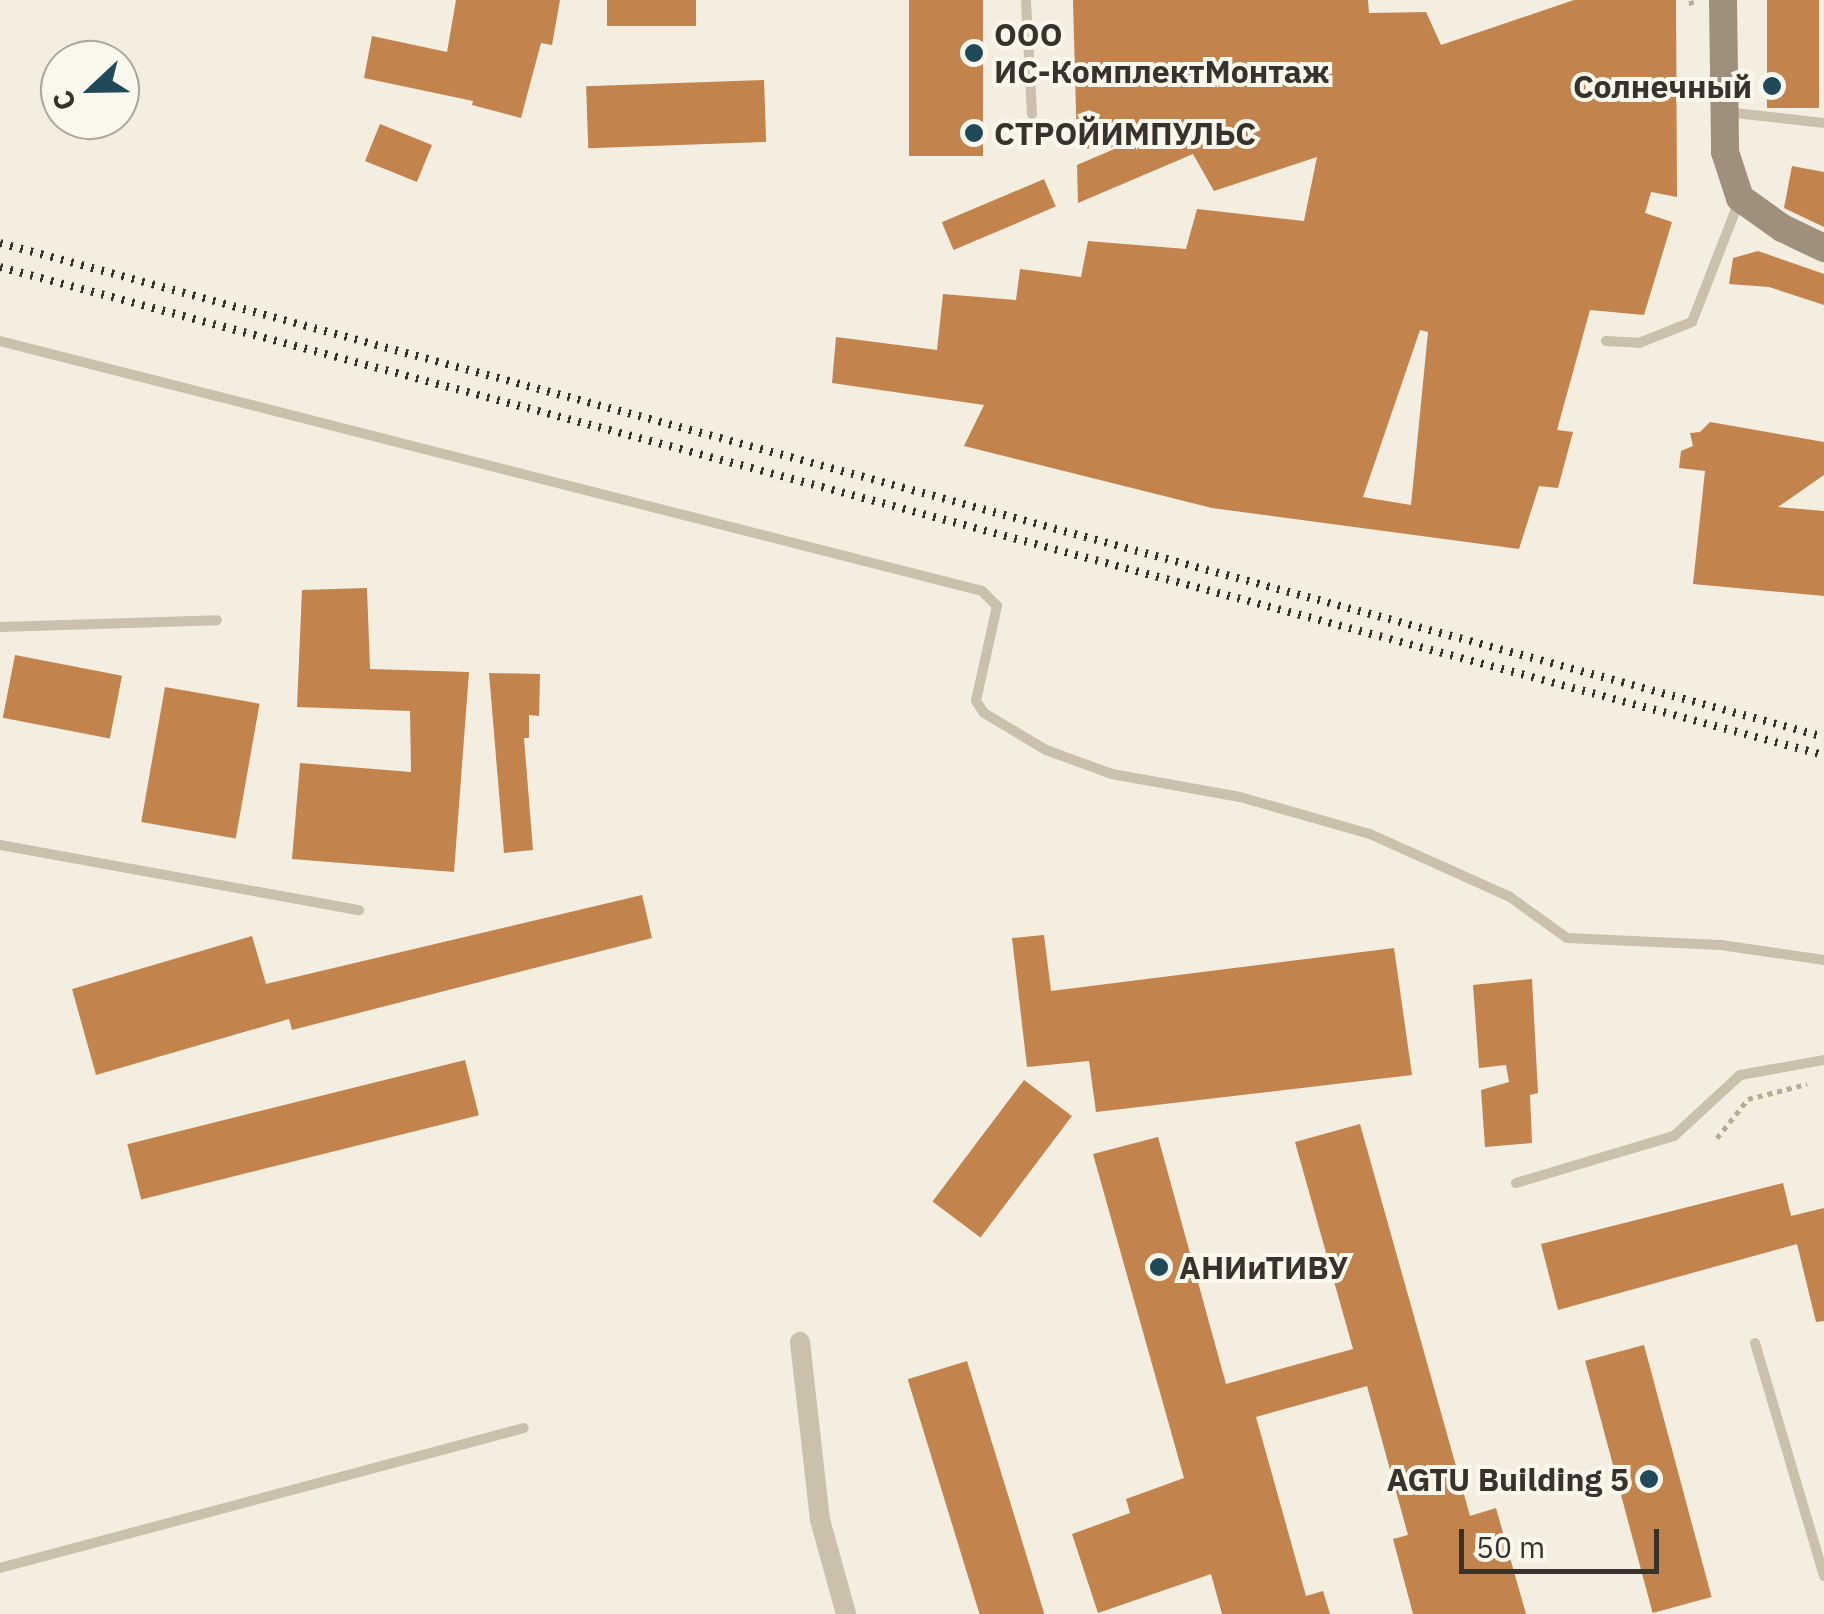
<!DOCTYPE html>
<meta charset="utf-8">
<style>
body{margin:0}
#map{position:relative;width:1824px;height:1614px;overflow:hidden;background:#f3eee0;font-family:"IBM Plex Sans",sans-serif}
div>[style]{position:absolute}
.building>*{inset:0;background:#c3834d;transform-origin:0 0}
.path>*{height:5px;margin-top:-2.5px;transform-origin:0;background:repeating-linear-gradient(90deg,#b7ab96 0 5px,transparent 0 10px)}
.service>*{height:10px;margin:-5px;padding:0 5px;transform-origin:5px;border-radius:5px;background:#cbc0ab}
.minor>*{height:20px;margin:-10px;padding:0 10px;transform-origin:10px;border-radius:10px;background:#cbc0ab}
.secondary>*{height:28px;margin:-14px;padding:0 14px;transform-origin:14px;border-radius:14px;background:#9f907d}
.rail>*{height:8px;margin-top:-4px;transform-origin:0;background:repeating-linear-gradient(90deg,#39322a 0 2.5px,transparent 0 10.5px)}
.dots>*{width:28px;height:28px;translate:-50% -50%;box-sizing:border-box;border:5px solid #faf7ec;border-radius:50%}
span{translate:-50% -50%;white-space:nowrap;text-align:center;line-height:1.15;-webkit-text-stroke:8px #faf7ec;paint-order:stroke}
.poi-label{font-size:32px;color:#39322a;font-weight:700}
.left{translate:0 -50%;text-align:left}
.right{translate:-100% -50%;text-align:right}
.north{position:absolute;left:40px;top:40px;width:100px;height:100px;box-sizing:border-box;background:#faf7ec;border:2px solid #ada89e;border-radius:50%;rotate:248deg;font-size:28px;font-weight:700;line-height:40px;text-align:center;color:#39322a}
.north::after{content:'';display:block;margin:auto;width:35px;height:45px;background:#204a5a;clip-path:polygon(50% 0,100% 100%,50% 72%,0 100%)}
.scale{position:absolute;left:1459px;top:1529px;width:200px;height:45px;box-sizing:border-box;border:5px solid #39322a;border-top:0;padding-left:12px;font-size:30px;line-height:35px;white-space:nowrap;color:#39322a;-webkit-text-stroke:8px #faf7ec;paint-order:stroke}
</style>
<div id="map">
<div class="building">
<div style="clip-path:polygon(456px 0,560px 0,552px 45px,541px 43px,521px 118px,472px 105px,473px 101px,364px 78px,372px 36px,447px 52px)"></div>
<div style="left:607px;top:0;width:89px;height:26px"></div>
<div style="left:909px;top:0;width:74px;height:156px"></div>
<div style="clip-path:polygon(evenodd,1073px 0,1368px 0,1369px 13px,1426px 12px,1441px 45px,1574px 0,1676px 0,1677px 197px,1651px 192px,1645px 213px,1672px 222px,1644px 315px,1590px 310px,1557px 430px,1573px 432px,1558px 488px,1539px 486px,1519px 549px,1212px 508px,964px 446px,984px 405px,832px 383px,836px 337px,937px 350px,943px 294px,1016px 300px,1020px 269px,1081px 277px,1088px 241px,1186px 249px,1197px 209px,1304px 221px,1317px 157px,1214px 191px,1193px 154px,1078px 203px,1077px 165px,1119px 147px,1077px 149px,1073px 0,1420px 330px,1428px 332px,1411px 505px,1363px 497px,1420px 330px)"></div>
<div style="left:1767px;top:0;width:52px;height:108px"></div>
<div style="left:764px;top:80px;width:62px;height:178px;rotate:88deg"></div>
<div style="left:380px;top:124px;width:56px;height:40px;rotate:22deg"></div>
<div style="clip-path:polygon(1792px 166px,1824px 172px,1824px 227px,1784px 208px)"></div>
<div style="left:1044px;top:179px;width:30px;height:111px;rotate:67deg"></div>
<div style="clip-path:polygon(1758px 251px,1824px 274px,1824px 305px,1769px 287px,1729px 284px,1733px 258px)"></div>
<div style="clip-path:polygon(1710px 422px,1824px 442px,1824px 475px,1778px 507px,1824px 511px,1824px 596px,1693px 584px,1705px 471px,1679px 468px,1681px 451px,1693px 446px,1690px 433px,1700px 432px)"></div>
<div style="clip-path:polygon(367px 588px,370px 669px,469px 672px,454px 872px,292px 859px,300px 763px,411px 772px,410px 711px,297px 707px,302px 590px)"></div>
<div style="left:15px;top:655px;width:109px;height:64px;rotate:11deg"></div>
<div style="clip-path:polygon(489px 673px,540px 674px,539px 716px,529px 715px,529px 738px,524px 738px,533px 850px,504px 853px)"></div>
<div style="left:165px;top:687px;width:96px;height:137px;rotate:10deg"></div>
<div style="clip-path:polygon(642px 895px,652px 938px,292px 1030px,289px 1019px,96px 1075px,72px 989px,252px 936px,266px 984px)"></div>
<div style="clip-path:polygon(1044px 935px,1051px 991px,1394px 948px,1412px 1075px,1096px 1112px,1089px 1061px,1027px 1067px,1012px 938px)"></div>
<div style="clip-path:polygon(1532px 979px,1538px 1093px,1530px 1095px,1532px 1143px,1485px 1147px,1481px 1090px,1509px 1082px,1506px 1065px,1479px 1068px,1473px 985px)"></div>
<div style="left:465px;top:1060px;width:57px;height:348px;rotate:76deg"></div>
<div style="left:1024px;top:1080px;width:60px;height:152px;rotate:37deg"></div>
<div style="clip-path:polygon(1360px 1124px,1470px 1516px,1496px 1508px,1526px 1614px,1413px 1614px,1393px 1539px,1408px 1535px,1367px 1386px,1256px 1417px,1306px 1596px,1323px 1591px,1330px 1614px,1222px 1614px,1211px 1574px,1098px 1613px,1072px 1534px,1130px 1513px,1126px 1499px,1184px 1478px,1093px 1154px,1158px 1137px,1226px 1384px,1353px 1349px,1295px 1142px)"></div>
<div style="clip-path:polygon(1783px 1183px,1791px 1216px,1824px 1208px,1824px 1321px,1816px 1322px,1797px 1244px,1558px 1310px,1541px 1244px)"></div>
<div style="left:1644px;top:1345px;width:261px;height:61px;rotate:75deg"></div>
<div style="left:967px;top:1361px;width:264px;height:62px;rotate:73deg"></div>
</div>
<div class="path">
<div style="left:1691px;top:0;width:8px;rotate:83deg"></div>
<div style="left:1717px;top:1138px;width:50px;rotate:-51.5deg"></div>
<div style="left:1748px;top:1099px;width:61px;rotate:-14.3deg"></div>
</div>
<div class="service">
<div style="left:1026px;top:0;width:114px;rotate:87deg"></div>
<div style="left:1726px;top:112px;width:99px;rotate:6.4deg"></div>
<div style="left:0;top:341px;width:1013px;rotate:14.28deg"></div>
<div style="left:982px;top:591px;width:21px;rotate:45deg"></div>
<div style="left:997px;top:606px;width:97px;rotate:102.5deg"></div>
<div style="left:976px;top:701px;width:14px;rotate:56deg"></div>
<div style="left:984px;top:713px;width:72px;rotate:30.8deg"></div>
<div style="left:1046px;top:750px;width:70px;rotate:20deg"></div>
<div style="left:1112px;top:774px;width:130px;rotate:10.2deg"></div>
<div style="left:1240px;top:797px;width:135px;rotate:15.9deg"></div>
<div style="left:1370px;top:834px;width:154px;rotate:24.2deg"></div>
<div style="left:1510px;top:897px;width:70px;rotate:35.7deg"></div>
<div style="left:1567px;top:938px;width:154px;rotate:2.6deg"></div>
<div style="left:1721px;top:945px;width:104px;rotate:8.3deg"></div>
<div style="left:1606px;top:341px;width:33px;rotate:3deg"></div>
<div style="left:1639px;top:343px;width:57px;rotate:-21.6deg"></div>
<div style="left:1692px;top:322px;width:132px;rotate:-68.7deg"></div>
<div style="left:0;top:627px;width:217px;rotate:-1.8deg"></div>
<div style="left:0;top:845px;width:365px;rotate:10.3deg"></div>
<div style="left:1516px;top:1183px;width:165px;rotate:-16.6deg"></div>
<div style="left:1674px;top:1136px;width:90px;rotate:-42.7deg"></div>
<div style="left:1740px;top:1075px;width:85px;rotate:-10.1deg"></div>
<div style="left:1755px;top:1343px;width:243px;rotate:73.5deg"></div>
<div style="left:0;top:1568px;width:542px;rotate:-14.96deg"></div>
</div>
<div class="minor">
<div style="left:800px;top:1342px;width:179px;rotate:83.6deg"></div>
<div style="left:820px;top:1520px;width:98px;rotate:74.5deg"></div>
</div>
<div class="secondary">
<div style="left:1723px;top:0;width:152px;rotate:89.2deg"></div>
<div style="left:1725px;top:152px;width:48px;rotate:71.9deg"></div>
<div style="left:1740px;top:198px;width:52px;rotate:35.5deg"></div>
<div style="left:1782px;top:228px;width:47px;rotate:25.5deg"></div>
</div>
<div class="rail">
<div style="left:0;top:243px;width:1890px;rotate:15.15deg"></div>
<div style="left:0;top:267px;width:1888px;rotate:14.98deg"></div>
</div>
<div class="dots">
<div style="left:974px;top:53px;background:#204a5a"></div>
<div style="left:1772px;top:86px;background:#204a5a"></div>
<div style="left:974px;top:133px;background:#204a5a"></div>
<div style="left:1159px;top:1267px;background:#204a5a"></div>
<div style="left:1649px;top:1479px;background:#204a5a"></div>
</div>
<div class="poi-label">
<span class="left" style="left:994px;top:53px">ООО<br>ИС-КомплектМонтаж</span>
<span class="right" style="left:1752px;top:86px">Солнечный</span>
<span class="left" style="left:994px;top:133px">СТРОЙИМПУЛЬС</span>
<span class="left" style="left:1179px;top:1267px">АНИиТИВУ</span>
<span class="right" style="left:1629px;top:1479px">AGTU Building 5</span>
</div>
<div class="north">С</div>
<div class="scale">50 m</div>
</div>
